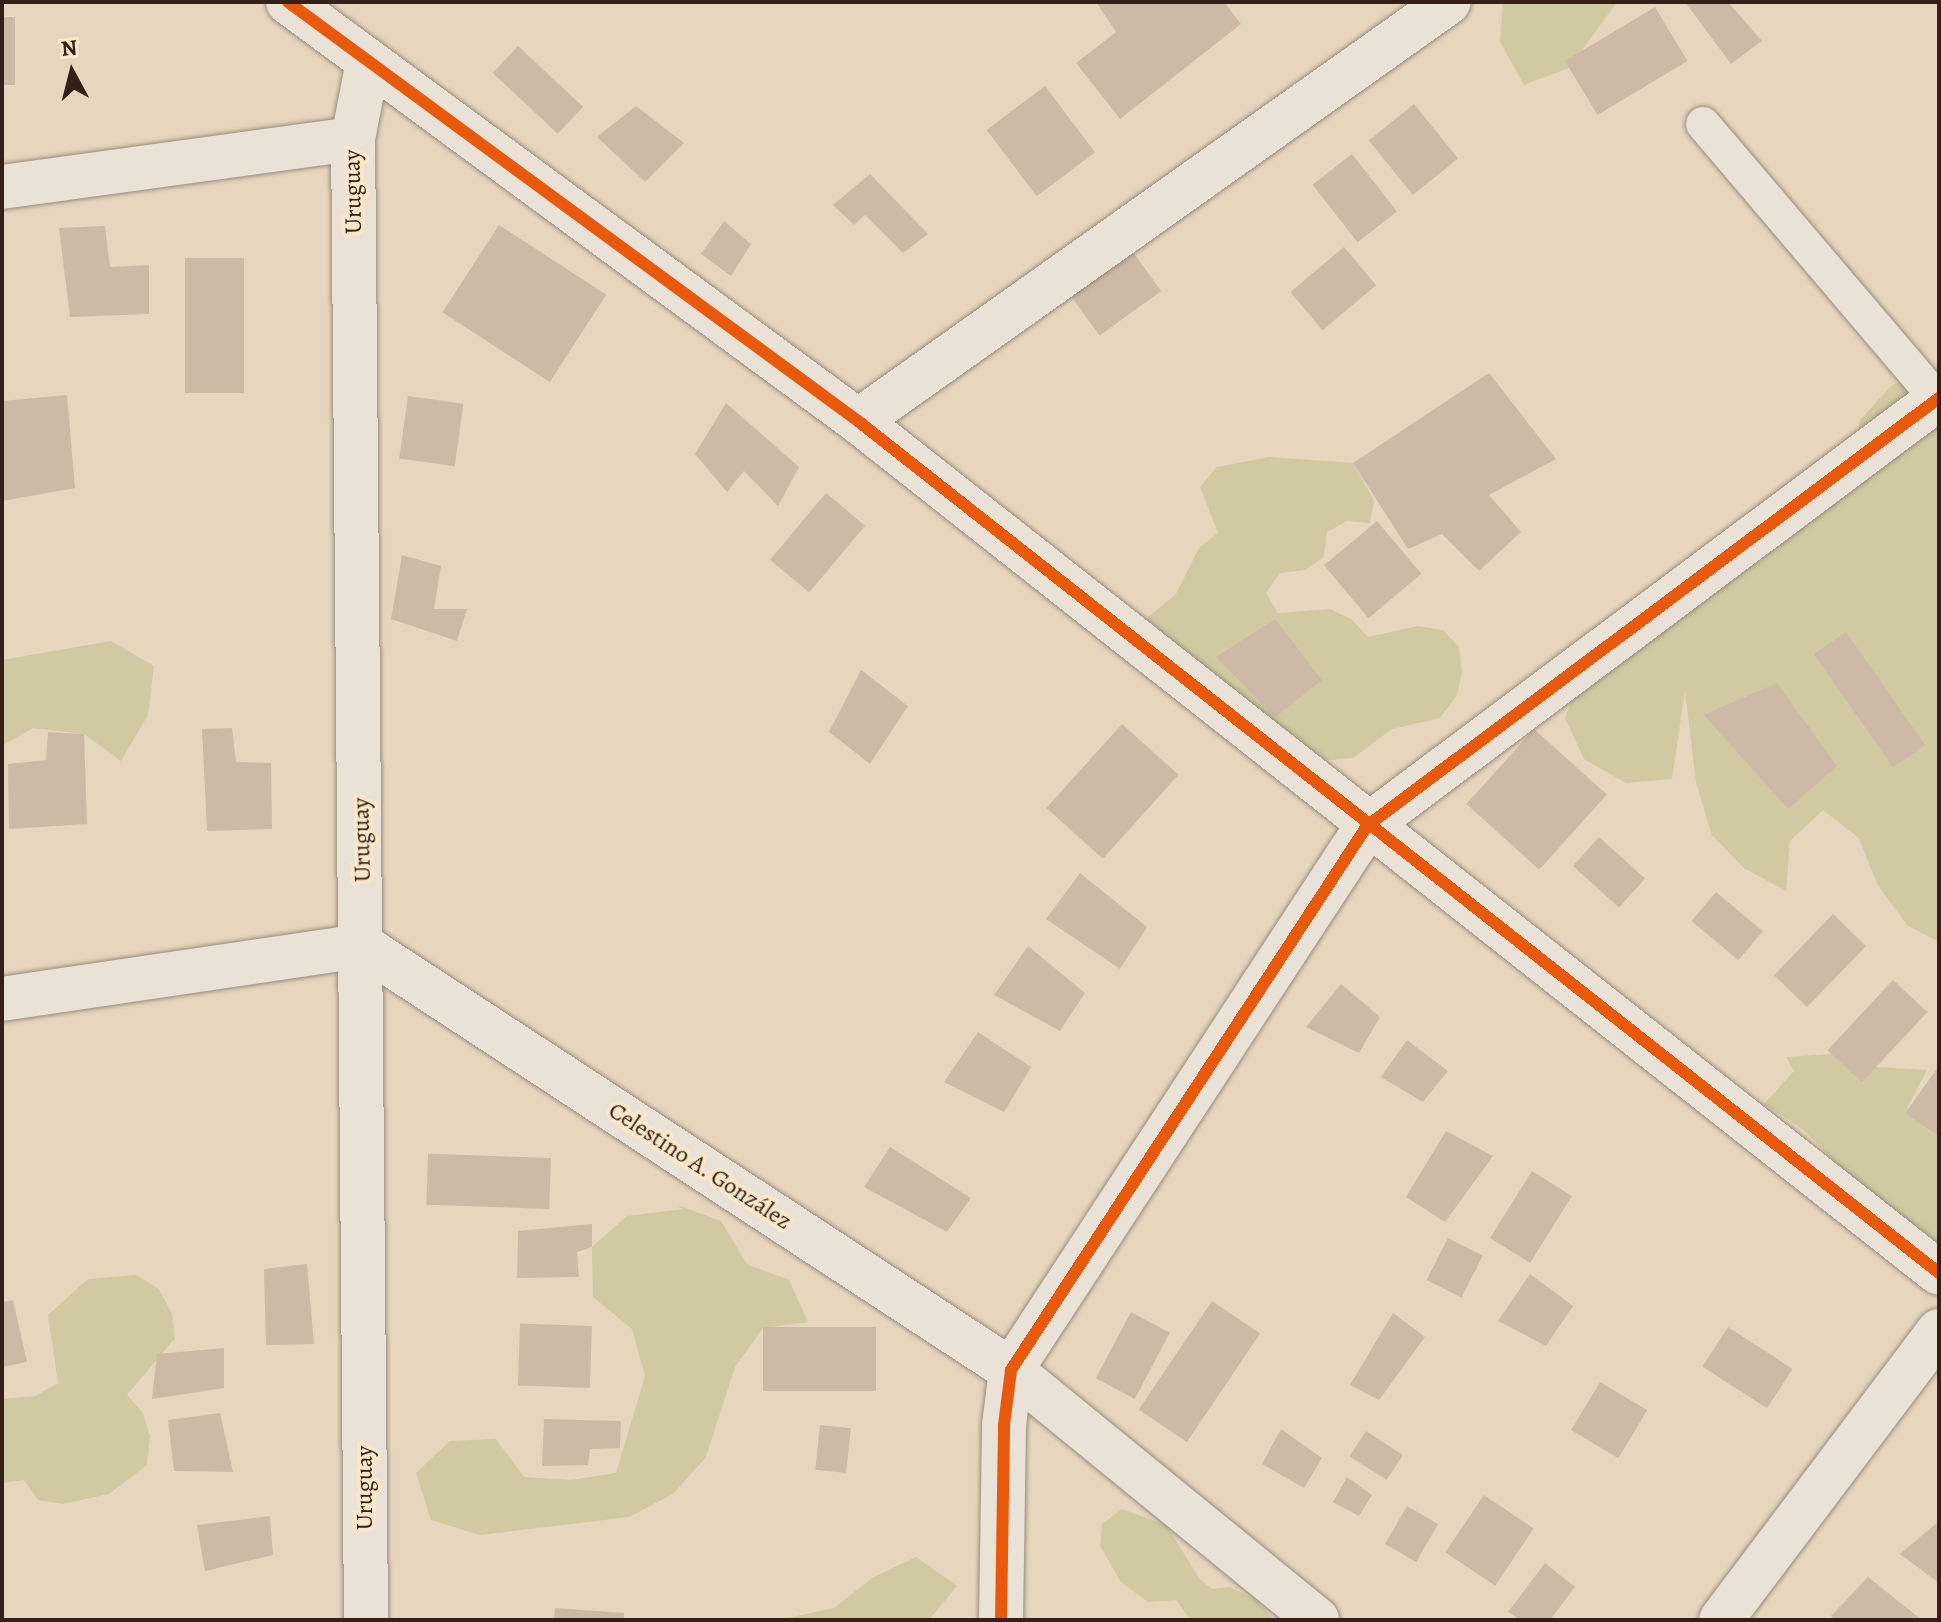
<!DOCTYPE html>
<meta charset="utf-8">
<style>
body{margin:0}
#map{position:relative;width:1941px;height:1622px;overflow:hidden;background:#e7d6be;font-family:Alegreya,serif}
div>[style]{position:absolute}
.green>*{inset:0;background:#d0c9a1}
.building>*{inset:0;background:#ceb9a7;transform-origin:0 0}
.roads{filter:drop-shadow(0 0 2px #988c7e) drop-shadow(0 0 2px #988c7e)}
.lane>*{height:34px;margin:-17px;padding:0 17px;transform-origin:17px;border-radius:17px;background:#eae2d6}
.street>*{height:44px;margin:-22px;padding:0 22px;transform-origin:22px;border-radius:22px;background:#eae2d6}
.cycleway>*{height:12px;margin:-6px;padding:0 6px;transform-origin:6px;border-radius:6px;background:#e8590c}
span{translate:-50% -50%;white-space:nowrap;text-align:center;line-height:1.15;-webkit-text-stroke:8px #fae7ca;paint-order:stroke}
.street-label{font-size:24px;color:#342016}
.frame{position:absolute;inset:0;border:4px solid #342016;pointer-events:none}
.north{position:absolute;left:32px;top:32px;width:80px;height:80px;-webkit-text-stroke:6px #fae7ca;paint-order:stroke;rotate:353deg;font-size:22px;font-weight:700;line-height:32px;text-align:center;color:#342016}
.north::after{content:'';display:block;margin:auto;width:28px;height:36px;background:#342016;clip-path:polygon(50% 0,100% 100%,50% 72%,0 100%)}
</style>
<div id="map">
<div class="green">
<div style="clip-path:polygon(1503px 2px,1617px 2px,1569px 68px,1524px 85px,1500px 42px)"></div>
<div style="clip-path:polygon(1939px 368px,1939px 942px,1907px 925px,1877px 884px,1859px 838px,1823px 810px,1790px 841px,1786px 891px,1744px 868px,1712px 835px,1696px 783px,1685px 690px,1672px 779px,1626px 783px,1584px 759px,1565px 718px,1583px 674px,1630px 659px,1642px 613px,1762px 561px,1778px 518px,1853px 470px,1860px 420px,1892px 385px)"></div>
<div style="clip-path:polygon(1269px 457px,1353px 463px,1374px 500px,1370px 523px,1347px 521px,1327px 532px,1324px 557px,1305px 570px,1280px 573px,1266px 593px,1278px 613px,1330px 609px,1351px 619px,1368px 637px,1418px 626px,1443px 630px,1459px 647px,1462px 673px,1457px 695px,1440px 718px,1392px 729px,1353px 758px,1329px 760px,1178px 702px,1161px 685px,1137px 626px,1176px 594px,1199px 548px,1218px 533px,1200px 487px,1217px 467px)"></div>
<div style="clip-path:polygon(111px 641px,154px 666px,148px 715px,121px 761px,84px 734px,33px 728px,2px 746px,2px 660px)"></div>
<div style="clip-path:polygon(1832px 1054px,1878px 1067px,1927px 1070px,1905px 1112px,1939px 1138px,1939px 1267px,1804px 1130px,1764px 1104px,1794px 1071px,1786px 1057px)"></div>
<div style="clip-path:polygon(677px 1205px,721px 1221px,747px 1264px,789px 1280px,808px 1322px,763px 1328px,735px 1367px,706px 1457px,673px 1494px,629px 1517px,480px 1535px,431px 1520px,416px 1473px,450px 1441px,496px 1439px,524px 1477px,571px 1480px,616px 1473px,645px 1376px,632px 1329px,593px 1297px,592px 1247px,627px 1216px,683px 1209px)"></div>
<div style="clip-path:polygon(136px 1275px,159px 1289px,172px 1314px,175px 1338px,127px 1395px,143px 1413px,150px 1436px,147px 1465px,109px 1494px,63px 1504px,38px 1500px,24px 1480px,2px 1483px,2px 1399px,35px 1396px,58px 1383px,48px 1315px,88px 1279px)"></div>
<div style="clip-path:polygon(1122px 1509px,1166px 1525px,1200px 1579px,1212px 1589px,1230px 1587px,1256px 1600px,1274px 1620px,1191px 1620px,1176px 1600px,1148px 1602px,1121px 1582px,1100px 1546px,1102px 1524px)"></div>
<div style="clip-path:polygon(916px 1557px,957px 1586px,929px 1620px,735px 1620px,787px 1618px,834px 1608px,872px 1578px)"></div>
</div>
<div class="building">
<div style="clip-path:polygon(1096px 2px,1224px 2px,1241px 24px,1120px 119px,1076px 63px,1116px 32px)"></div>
<div style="clip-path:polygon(1685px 2px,1728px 2px,1762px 41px,1731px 64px)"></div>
<div style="left:1655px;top:7px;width:63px;height:105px;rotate:59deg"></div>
<div style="left:15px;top:17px;width:68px;height:13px;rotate:90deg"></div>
<div style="left:518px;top:46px;width:89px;height:37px;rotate:43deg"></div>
<div style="left:1045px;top:86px;width:83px;height:73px;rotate:53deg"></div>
<div style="left:1414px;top:104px;width:70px;height:58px;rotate:51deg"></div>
<div style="clip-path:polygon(636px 106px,684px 143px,645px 182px,597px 137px)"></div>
<div style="left:1352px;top:154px;width:73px;height:50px;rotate:52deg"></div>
<div style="clip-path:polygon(870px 174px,928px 234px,903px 253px,865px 215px,854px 225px,833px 205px)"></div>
<div style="clip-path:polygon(724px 221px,751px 244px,731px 276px,701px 254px)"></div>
<div style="left:499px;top:225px;width:128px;height:104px;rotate:33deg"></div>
<div style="clip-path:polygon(105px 226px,110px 267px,149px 265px,149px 314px,70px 317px,59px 228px)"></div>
<div style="left:1344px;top:247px;width:50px;height:70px;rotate:50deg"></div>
<div style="left:1130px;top:248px;width:53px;height:76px;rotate:54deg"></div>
<div style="left:185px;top:258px;width:59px;height:135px"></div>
<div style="clip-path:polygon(1489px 373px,1556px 459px,1489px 495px,1521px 532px,1479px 571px,1442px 534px,1408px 549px,1353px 463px)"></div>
<div style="clip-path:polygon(67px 395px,75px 488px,2px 501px,2px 401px)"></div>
<div style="left:408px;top:396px;width:56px;height:63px;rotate:8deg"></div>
<div style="clip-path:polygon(726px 403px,799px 467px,778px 506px,744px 471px,727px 492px,695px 454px)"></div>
<div style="left:826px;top:493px;width:51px;height:87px;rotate:40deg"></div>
<div style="left:1377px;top:521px;width:69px;height:69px;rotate:50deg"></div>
<div style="clip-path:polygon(402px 555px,441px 566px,434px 609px,467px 609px,457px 641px,391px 619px)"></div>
<div style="clip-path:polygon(1275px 619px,1322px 680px,1275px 717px,1216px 657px)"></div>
<div style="left:1846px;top:632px;width:138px;height:39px;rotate:55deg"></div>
<div style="clip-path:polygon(861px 670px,908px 706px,870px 764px,829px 732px)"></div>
<div style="clip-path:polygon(1777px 683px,1837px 766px,1788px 809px,1704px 715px)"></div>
<div style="left:1122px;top:724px;width:76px;height:113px;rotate:42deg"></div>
<div style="clip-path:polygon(232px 728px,236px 762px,271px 763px,272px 829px,207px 831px,202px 729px)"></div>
<div style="left:1534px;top:729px;width:98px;height:101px;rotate:42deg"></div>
<div style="clip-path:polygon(48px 732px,84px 734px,87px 824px,9px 829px,8px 764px,46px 760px)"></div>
<div style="left:1599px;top:837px;width:62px;height:39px;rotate:42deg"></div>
<div style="clip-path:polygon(1080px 873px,1147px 927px,1120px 969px,1046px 919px)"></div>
<div style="left:1716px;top:892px;width:61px;height:38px;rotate:40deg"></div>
<div style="left:1833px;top:914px;width:46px;height:85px;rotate:44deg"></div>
<div style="clip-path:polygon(1028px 946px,1085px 993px,1060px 1031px,994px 995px)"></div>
<div style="left:1893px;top:980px;width:47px;height:96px;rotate:43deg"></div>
<div style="clip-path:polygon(1341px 984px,1380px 1017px,1359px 1053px,1306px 1027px)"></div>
<div style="clip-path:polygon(978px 1032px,1031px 1067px,1004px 1112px,944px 1082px)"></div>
<div style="clip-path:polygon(1407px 1040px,1448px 1071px,1423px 1102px,1381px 1077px)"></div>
<div style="clip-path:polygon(1939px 1066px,1939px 1137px,1905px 1113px)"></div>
<div style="clip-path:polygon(1446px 1131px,1493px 1156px,1445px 1222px,1406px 1197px)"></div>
<div style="clip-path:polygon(890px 1147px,971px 1198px,947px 1232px,864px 1187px)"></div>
<div style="left:551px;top:1158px;width:51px;height:123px;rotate:92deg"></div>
<div style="left:1532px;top:1171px;width:47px;height:79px;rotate:32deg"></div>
<div style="clip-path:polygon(592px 1224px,592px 1247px,577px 1252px,579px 1277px,517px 1278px,518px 1231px)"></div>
<div style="left:1448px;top:1238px;width:39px;height:47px;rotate:27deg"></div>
<div style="clip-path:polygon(307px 1264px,314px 1344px,266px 1345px,264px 1269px)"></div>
<div style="clip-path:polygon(1530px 1274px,1573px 1306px,1546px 1346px,1498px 1321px)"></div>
<div style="clip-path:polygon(13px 1300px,27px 1362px,2px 1367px,2px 1302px)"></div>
<div style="left:1212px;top:1301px;width:58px;height:131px;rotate:34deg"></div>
<div style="left:1131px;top:1312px;width:44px;height:75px;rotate:28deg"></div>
<div style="clip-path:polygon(1393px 1313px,1425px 1337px,1379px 1400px,1350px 1385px)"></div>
<div style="left:592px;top:1326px;width:62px;height:72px;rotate:92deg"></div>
<div style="left:876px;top:1327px;width:64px;height:113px;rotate:90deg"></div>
<div style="left:1728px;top:1327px;width:77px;height:47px;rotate:33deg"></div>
<div style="clip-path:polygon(224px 1348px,224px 1388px,152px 1399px,157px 1354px)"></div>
<div style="left:1600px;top:1382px;width:55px;height:56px;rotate:31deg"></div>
<div style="clip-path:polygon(220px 1413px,233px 1472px,174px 1471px,168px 1420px)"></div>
<div style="clip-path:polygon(544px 1419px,621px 1421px,620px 1448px,590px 1449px,588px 1465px,542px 1466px)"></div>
<div style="left:820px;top:1425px;width:31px;height:45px;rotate:6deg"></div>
<div style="clip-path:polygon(1281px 1429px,1322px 1458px,1304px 1488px,1262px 1464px)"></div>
<div style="left:1366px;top:1431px;width:44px;height:30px;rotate:33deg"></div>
<div style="clip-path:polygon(1347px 1477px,1372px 1495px,1359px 1516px,1333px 1502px)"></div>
<div style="left:1484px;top:1495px;width:60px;height:69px;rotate:34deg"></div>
<div style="left:1407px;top:1506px;width:36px;height:44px;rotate:30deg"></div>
<div style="clip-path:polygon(270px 1516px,273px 1555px,205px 1571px,197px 1525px)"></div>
<div style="clip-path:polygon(1939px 1521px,1939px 1583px,1900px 1554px)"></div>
<div style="clip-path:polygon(1545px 1563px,1575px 1587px,1550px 1620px,1521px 1620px,1508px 1612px)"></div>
<div style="clip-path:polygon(1868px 1577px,1922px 1620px,1835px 1620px,1831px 1616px)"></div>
<div style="clip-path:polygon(555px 1608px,624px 1613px,624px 1620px,554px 1620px)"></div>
</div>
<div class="roads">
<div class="lane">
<div style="left:1703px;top:124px;width:361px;rotate:49.6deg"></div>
</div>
<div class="street">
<div style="left:288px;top:2px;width:707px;rotate:36.32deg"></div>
<div style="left:858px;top:421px;width:1376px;rotate:38.24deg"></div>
<div style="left:2px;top:187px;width:354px;rotate:-7.8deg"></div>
<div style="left:858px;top:421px;width:724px;rotate:-35.34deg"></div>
<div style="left:2px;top:999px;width:365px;rotate:-8.4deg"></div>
<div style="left:363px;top:946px;width:774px;rotate:33.2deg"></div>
<div style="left:1011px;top:1370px;width:395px;rotate:39.2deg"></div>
<div style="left:366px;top:1620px;width:1481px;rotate:-90.5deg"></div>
<div style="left:353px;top:139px;width:79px;rotate:-79.1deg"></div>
<div style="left:1001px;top:1620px;width:195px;rotate:-89.1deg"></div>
<div style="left:1004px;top:1425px;width:55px;rotate:-82.7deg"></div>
<div style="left:1011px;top:1370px;width:650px;rotate:-56.8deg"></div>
<div style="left:1367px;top:826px;width:714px;rotate:-36.81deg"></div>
<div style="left:1721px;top:1620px;width:362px;rotate:-53deg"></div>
</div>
</div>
<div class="cycleway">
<div style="left:288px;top:2px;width:707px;rotate:36.32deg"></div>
<div style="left:858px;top:421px;width:1376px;rotate:38.24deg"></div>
<div style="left:1001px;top:1620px;width:195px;rotate:-89.1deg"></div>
<div style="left:1004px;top:1425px;width:55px;rotate:-82.7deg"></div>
<div style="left:1011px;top:1370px;width:650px;rotate:-56.8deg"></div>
<div style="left:1367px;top:826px;width:714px;rotate:-36.81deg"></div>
</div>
<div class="street-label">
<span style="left:353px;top:192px;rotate:-91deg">Uruguay</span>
<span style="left:362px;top:840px;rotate:-91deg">Uruguay</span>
<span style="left:700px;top:1166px;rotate:33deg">Celestino A. González</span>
<span style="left:365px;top:1488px;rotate:-90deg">Uruguay</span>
</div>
<div class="frame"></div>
<div class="north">N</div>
</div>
